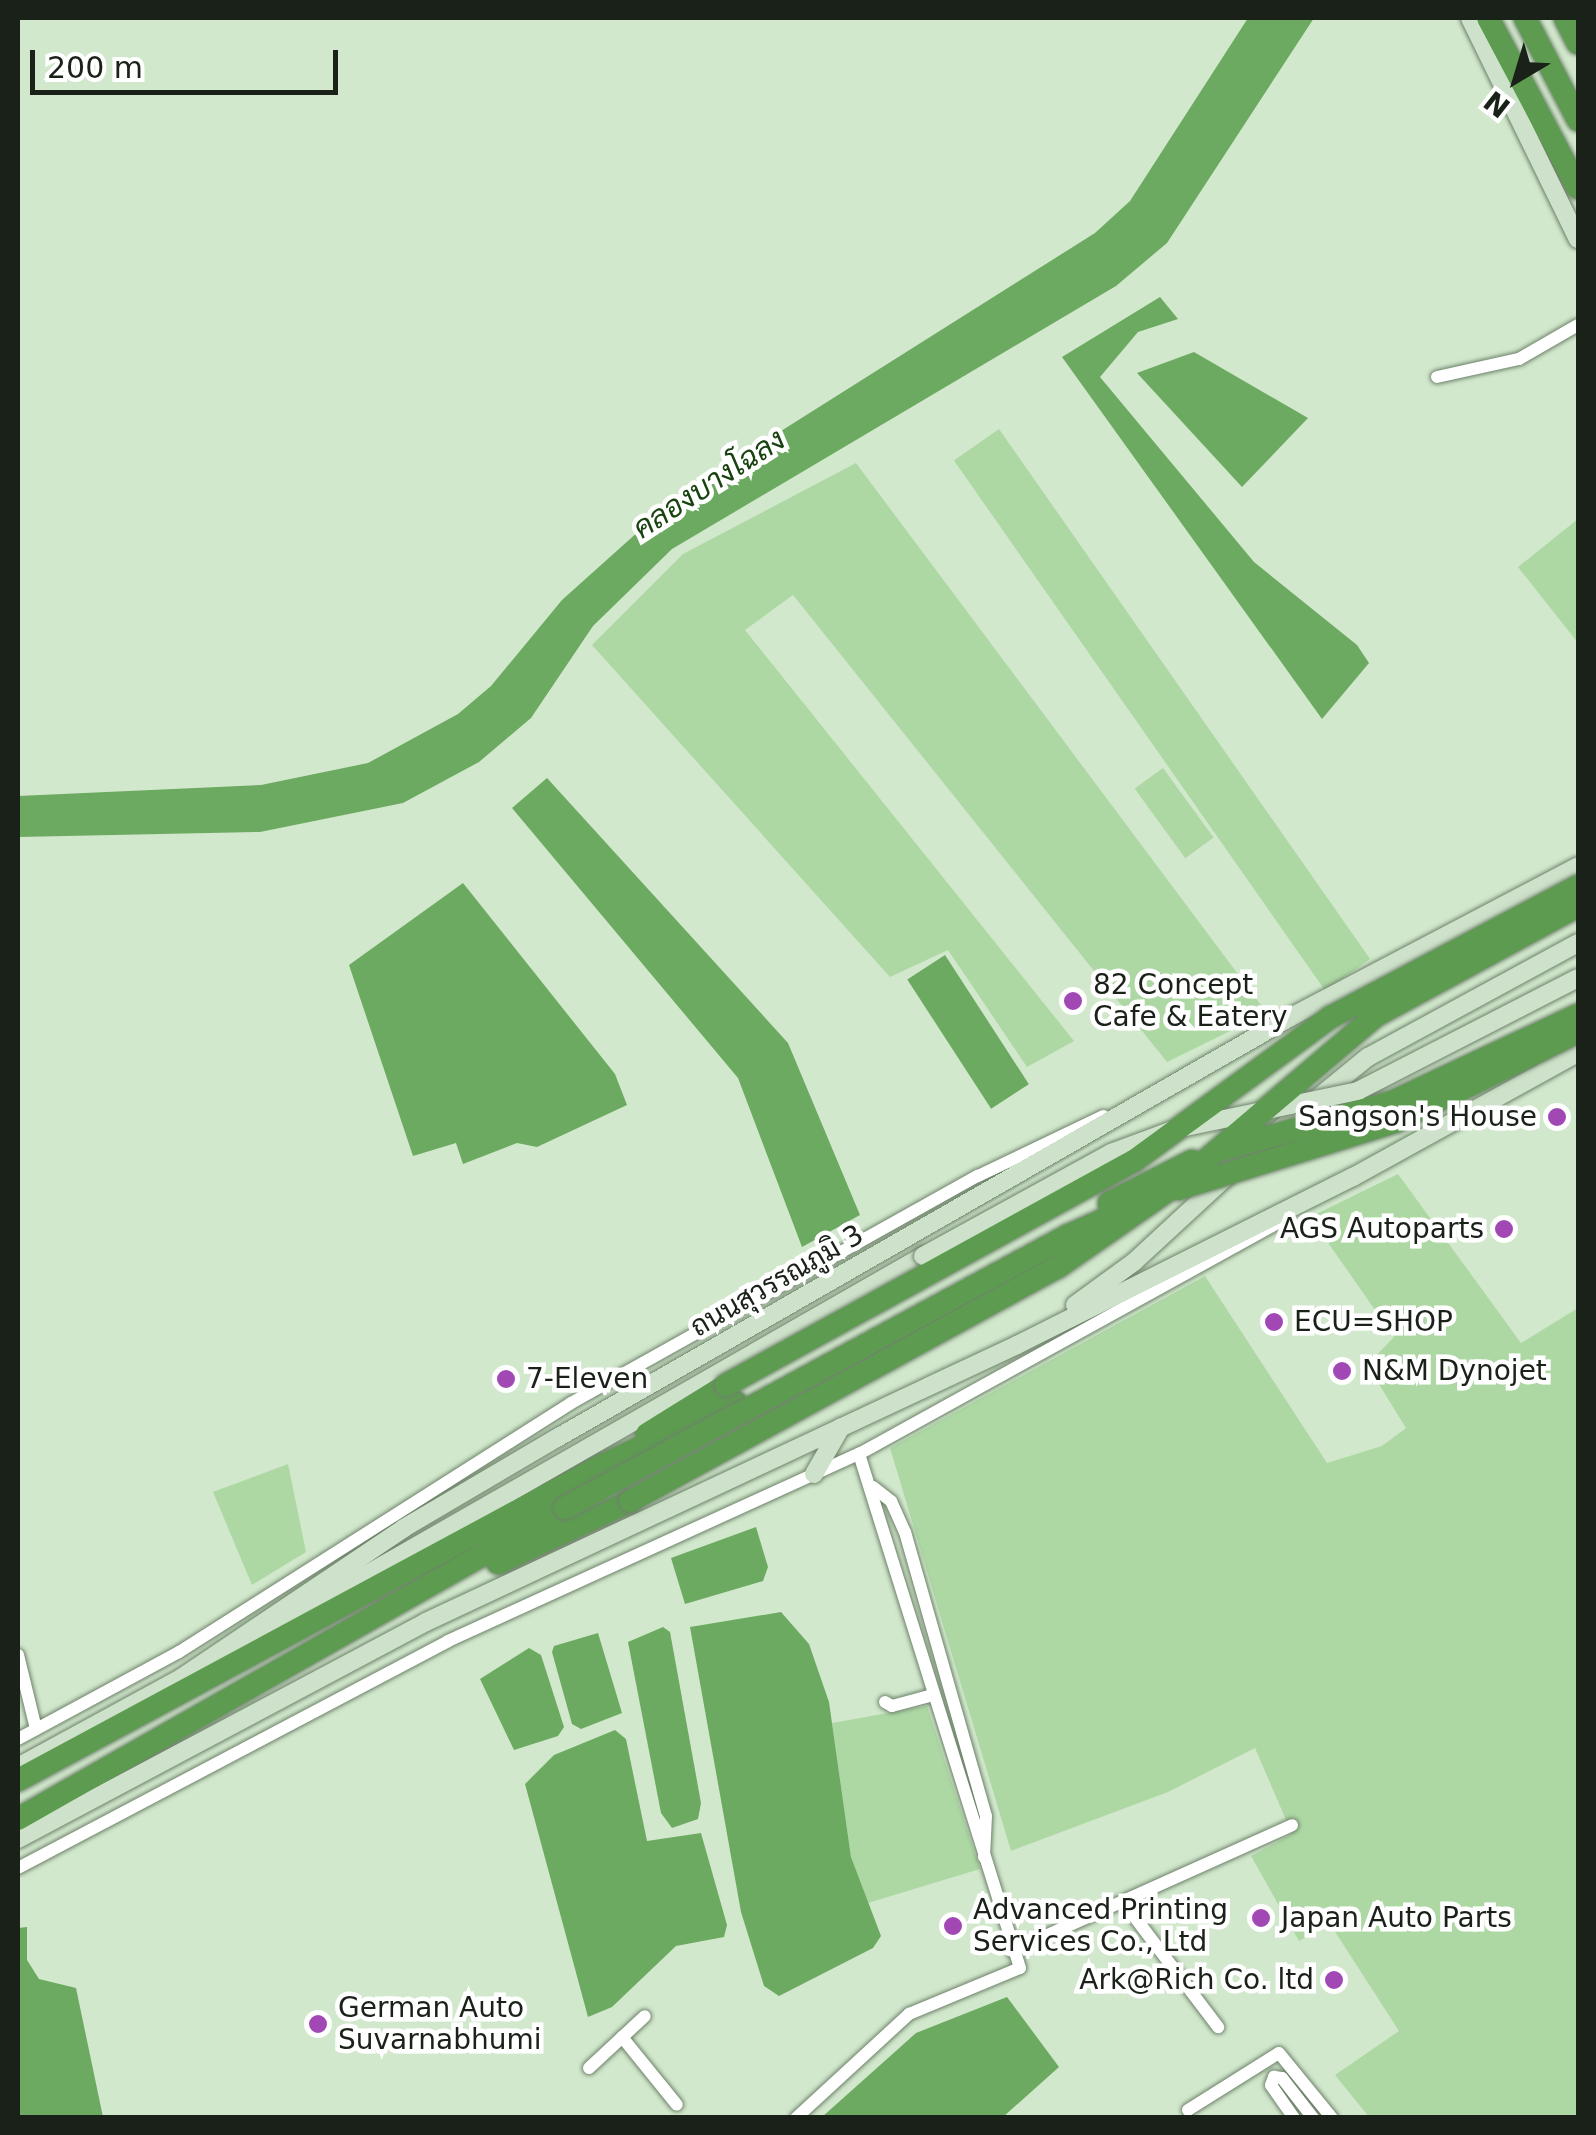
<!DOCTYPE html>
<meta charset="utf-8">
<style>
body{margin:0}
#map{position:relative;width:1596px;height:2135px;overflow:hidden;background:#d2e8cd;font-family:"DejaVu Sans",Sarabun,sans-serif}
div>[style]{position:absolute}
.green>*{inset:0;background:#add8a4;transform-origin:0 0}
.water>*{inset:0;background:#6daa61;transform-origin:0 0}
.roads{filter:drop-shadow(0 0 2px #6d8269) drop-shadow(0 0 2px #6d8269)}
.street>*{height:12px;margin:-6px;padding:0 6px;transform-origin:6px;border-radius:6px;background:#fff}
.secondary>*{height:18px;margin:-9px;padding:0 9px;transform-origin:9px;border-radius:9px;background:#cee1ca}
.highway>*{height:22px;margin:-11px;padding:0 11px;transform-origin:11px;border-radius:11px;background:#5d9c50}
.bridges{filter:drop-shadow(0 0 2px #6d8269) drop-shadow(0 0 2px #6d8269)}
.secondary-bridge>*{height:18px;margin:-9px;padding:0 9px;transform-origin:9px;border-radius:9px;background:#cee1ca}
.highway-bridge>*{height:22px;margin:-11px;padding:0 11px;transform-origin:11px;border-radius:11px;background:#5d9c50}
.dots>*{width:28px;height:28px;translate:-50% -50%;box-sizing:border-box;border:5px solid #fff;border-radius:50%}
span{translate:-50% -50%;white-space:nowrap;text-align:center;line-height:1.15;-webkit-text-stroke:9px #fff;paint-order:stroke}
.poi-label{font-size:28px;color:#192118}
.left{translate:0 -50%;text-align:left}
.right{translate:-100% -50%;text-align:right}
.street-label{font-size:28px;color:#192118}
.water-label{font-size:30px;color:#184210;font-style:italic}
.frame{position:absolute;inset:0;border:20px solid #192118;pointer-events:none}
.north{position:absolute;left:1466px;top:30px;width:100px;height:100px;-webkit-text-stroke:8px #fff;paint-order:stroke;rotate:218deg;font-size:28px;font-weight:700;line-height:40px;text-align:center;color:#192118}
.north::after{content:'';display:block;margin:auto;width:35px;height:45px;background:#192118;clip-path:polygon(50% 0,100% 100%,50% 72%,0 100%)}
.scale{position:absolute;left:30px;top:50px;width:308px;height:45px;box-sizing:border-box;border:5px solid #192118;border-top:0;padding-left:12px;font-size:30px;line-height:35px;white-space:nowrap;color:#192118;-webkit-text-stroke:8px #fff;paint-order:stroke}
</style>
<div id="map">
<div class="green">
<div style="left:999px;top:429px;width:647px;height:55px;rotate:55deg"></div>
<div style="clip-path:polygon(856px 463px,1267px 1013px,1167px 1062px,793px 595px,745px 630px,1074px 1041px,1027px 1067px,948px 950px,890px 977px,592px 645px,683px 554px)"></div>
<div style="clip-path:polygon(1578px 519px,1578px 643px,1518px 567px)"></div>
<div style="left:1163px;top:768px;width:86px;height:35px;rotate:54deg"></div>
<div style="clip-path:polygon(1398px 1174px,1521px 1343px,1578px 1308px,1578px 2117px,1369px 2117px,1335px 2075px,1399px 2031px,1330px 1924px,1299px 1941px,1251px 1856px,1292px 1834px,1255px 1748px,1168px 1792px,1011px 1851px,890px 1448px,1205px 1276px,1327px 1463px,1382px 1446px,1406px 1428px,1367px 1365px,1394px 1337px,1310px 1217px)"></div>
<div style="clip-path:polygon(288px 1464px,306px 1552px,252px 1585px,213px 1492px)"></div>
<div style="clip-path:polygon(927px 1706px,980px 1869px,868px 1903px,851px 1857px,832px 1723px)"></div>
</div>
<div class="water">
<div style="clip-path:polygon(1248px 18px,1314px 18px,1167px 243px,1116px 286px,672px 549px,593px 626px,531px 718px,479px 762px,403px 803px,260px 832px,18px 837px,18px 796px,261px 785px,368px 763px,458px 714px,491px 686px,562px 600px,678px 496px,1095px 233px,1130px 201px)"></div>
<div style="clip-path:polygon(1160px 297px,1178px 319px,1138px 332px,1100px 377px,1254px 562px,1357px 645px,1369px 663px,1322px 719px,1062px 357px)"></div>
<div style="clip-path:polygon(1194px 352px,1308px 418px,1242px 487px,1137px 373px)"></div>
<div style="clip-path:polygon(547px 778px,788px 1043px,860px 1215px,802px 1247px,738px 1078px,512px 808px)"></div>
<div style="clip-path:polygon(463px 883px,615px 1074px,627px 1105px,537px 1147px,517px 1143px,463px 1164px,456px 1143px,413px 1156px,349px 965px)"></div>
<div style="left:945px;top:955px;width:154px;height:45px;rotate:57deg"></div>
<div style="clip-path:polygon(756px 1527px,768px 1567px,763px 1581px,685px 1604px,671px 1558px)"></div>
<div style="clip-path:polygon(781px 1612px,809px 1644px,829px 1702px,851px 1857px,881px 1936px,873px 1948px,779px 1996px,764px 1986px,741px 1912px,690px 1627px)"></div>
<div style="clip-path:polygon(663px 1627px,670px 1632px,701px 1803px,698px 1819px,672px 1828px,661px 1813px,628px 1642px)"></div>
<div style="clip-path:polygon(598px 1633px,622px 1713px,581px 1729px,572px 1724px,552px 1652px,554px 1646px)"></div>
<div style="clip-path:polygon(529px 1648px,541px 1655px,564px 1727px,558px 1736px,514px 1750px,480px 1679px)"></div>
<div style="clip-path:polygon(615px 1730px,626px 1739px,647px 1841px,701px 1833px,727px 1925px,724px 1937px,676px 1946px,612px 2007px,588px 2017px,525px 1784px,554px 1755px)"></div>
<div style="clip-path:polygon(27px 1927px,27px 1960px,39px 1979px,76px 1988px,103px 2117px,18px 2117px,18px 1928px)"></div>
<div style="clip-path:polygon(1007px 1997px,1059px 2067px,1003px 2117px,822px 2117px,916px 2033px)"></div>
</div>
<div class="roads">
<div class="street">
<div style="left:1437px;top:377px;width:84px;rotate:-12.4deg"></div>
<div style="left:1519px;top:359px;width:68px;rotate:-30deg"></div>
<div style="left:873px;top:1487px;width:23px;rotate:38deg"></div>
<div style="left:891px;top:1501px;width:34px;rotate:66deg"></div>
<div style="left:905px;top:1532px;width:295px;rotate:74.1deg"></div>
<div style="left:986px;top:1816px;width:41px;rotate:92.8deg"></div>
<div style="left:18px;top:1655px;width:76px;rotate:76.3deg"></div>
<div style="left:885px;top:1702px;width:8px;rotate:30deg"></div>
<div style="left:892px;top:1706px;width:42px;rotate:-15deg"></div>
<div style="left:18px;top:1739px;width:183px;rotate:-28.4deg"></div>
<div style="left:179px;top:1652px;width:464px;rotate:-32.4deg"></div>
<div style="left:571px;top:1403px;width:466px;rotate:-29.2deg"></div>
<div style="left:978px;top:1176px;width:139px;rotate:-25.6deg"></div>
<div style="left:18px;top:1868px;width:486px;rotate:-27.8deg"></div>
<div style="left:448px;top:1641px;width:452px;rotate:-24.5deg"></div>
<div style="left:859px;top:1454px;width:489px;rotate:-28.9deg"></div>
<div style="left:1124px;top:1903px;width:156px;rotate:52.8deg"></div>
<div style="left:1012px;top:1951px;width:307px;rotate:-24.2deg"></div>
<div style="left:622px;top:2037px;width:87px;rotate:51deg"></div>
<div style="left:589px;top:2068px;width:76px;rotate:-42.9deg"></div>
<div style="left:1188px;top:2110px;width:107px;rotate:-32.1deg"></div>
<div style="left:1279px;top:2053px;width:84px;rotate:50.8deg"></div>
<div style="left:796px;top:2118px;width:154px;rotate:-42.6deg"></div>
<div style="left:909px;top:2014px;width:120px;rotate:-22.5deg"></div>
<div style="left:1020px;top:1968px;width:539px;rotate:-107.39deg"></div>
<div style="left:1294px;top:2118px;width:40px;rotate:-124.9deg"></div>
<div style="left:1271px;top:2085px;width:9px;rotate:-69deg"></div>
<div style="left:1274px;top:2077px;width:8px;rotate:7deg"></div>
<div style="left:1282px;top:2078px;width:51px;rotate:52.2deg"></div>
</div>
<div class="secondary">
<div style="left:1470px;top:18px;width:246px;rotate:64deg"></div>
<div style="left:1275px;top:1133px;width:120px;rotate:-39.3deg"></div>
<div style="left:1368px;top:1057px;width:239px;rotate:-28.5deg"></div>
<div style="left:1075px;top:1305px;width:73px;rotate:-36.1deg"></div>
<div style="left:1134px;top:1262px;width:125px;rotate:-42.7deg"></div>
<div style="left:814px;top:1474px;width:54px;rotate:-60.1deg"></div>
<div style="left:252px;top:1640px;width:773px;rotate:-29.78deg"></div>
<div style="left:18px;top:1767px;width:186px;rotate:-28.6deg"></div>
<div style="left:181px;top:1678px;width:269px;rotate:-33.9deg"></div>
<div style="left:404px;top:1528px;width:178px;rotate:-30.5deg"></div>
<div style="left:557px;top:1438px;width:842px;rotate:-29.85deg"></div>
<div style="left:1287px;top:1019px;width:329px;rotate:-27.7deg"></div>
<div style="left:18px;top:1839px;width:462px;rotate:-28deg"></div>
<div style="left:426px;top:1622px;width:653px;rotate:-25.11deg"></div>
<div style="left:1017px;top:1345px;width:376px;rotate:-26.6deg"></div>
<div style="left:1353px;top:1177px;width:257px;rotate:-28.9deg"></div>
</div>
<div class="highway">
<div style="left:1488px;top:18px;width:192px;rotate:62.1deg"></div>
<div style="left:1525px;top:18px;width:115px;rotate:62.5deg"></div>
<div style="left:1565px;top:18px;width:28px;rotate:63deg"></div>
<div style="left:647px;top:1434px;width:93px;rotate:-31.8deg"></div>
<div style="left:498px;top:1563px;width:146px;rotate:-25.2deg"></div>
<div style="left:18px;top:1780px;width:660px;rotate:-28.31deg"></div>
<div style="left:599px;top:1467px;width:151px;rotate:-25.5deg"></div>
<div style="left:18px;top:1819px;width:629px;rotate:-29.62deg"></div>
</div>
</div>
<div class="bridges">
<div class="secondary-bridge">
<div style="left:923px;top:1256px;width:214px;rotate:-28.7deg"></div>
<div style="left:1111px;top:1153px;width:69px;rotate:-20.3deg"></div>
<div style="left:1176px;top:1129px;width:186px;rotate:-11.8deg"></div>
<div style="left:1358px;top:1091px;width:247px;rotate:-27.2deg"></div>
</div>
<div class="highway-bridge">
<div style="left:1222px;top:1150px;width:177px;rotate:-15.8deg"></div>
<div style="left:1392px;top:1102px;width:205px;rotate:-25.1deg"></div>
<div style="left:1178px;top:1189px;width:229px;rotate:-17.2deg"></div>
<div style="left:1397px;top:1121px;width:202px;rotate:-26.2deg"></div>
<div style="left:1109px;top:1203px;width:93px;rotate:-26.8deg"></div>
<div style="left:726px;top:1385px;width:465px;rotate:-28.8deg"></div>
<div style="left:1134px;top:1161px;width:244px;rotate:-36.2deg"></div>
<div style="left:1331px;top:1017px;width:280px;rotate:-27.9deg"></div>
<div style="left:630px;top:1501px;width:488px;rotate:-28.7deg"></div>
<div style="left:1058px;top:1267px;width:147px;rotate:-34.8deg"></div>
<div style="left:1179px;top:1183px;width:257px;rotate:-40.4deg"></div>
<div style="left:1375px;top:1016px;width:231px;rotate:-28.5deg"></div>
<div style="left:565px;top:1508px;width:571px;rotate:-28.45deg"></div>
<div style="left:1067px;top:1236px;width:79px;rotate:-24deg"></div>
</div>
</div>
<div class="dots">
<div style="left:1073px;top:1001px;background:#a148b4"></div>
<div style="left:1557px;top:1117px;background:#a148b4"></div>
<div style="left:1504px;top:1229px;background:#a148b4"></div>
<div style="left:1274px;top:1322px;background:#a148b4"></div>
<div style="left:1342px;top:1371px;background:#a148b4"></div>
<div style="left:506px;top:1379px;background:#a148b4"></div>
<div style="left:1261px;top:1918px;background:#a148b4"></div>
<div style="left:953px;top:1926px;background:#a148b4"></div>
<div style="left:1334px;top:1980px;background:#a148b4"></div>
<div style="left:318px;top:2024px;background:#a148b4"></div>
</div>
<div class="poi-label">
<span class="left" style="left:1093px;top:1001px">82 Concept<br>Cafe &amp; Eatery</span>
<span class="right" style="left:1537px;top:1117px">Sangson's House</span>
<span class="right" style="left:1484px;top:1229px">AGS Autoparts</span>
<span class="left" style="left:1294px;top:1322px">ECU=SHOP</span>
<span class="left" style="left:1362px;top:1371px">N&amp;M Dynojet</span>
<span class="left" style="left:526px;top:1379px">7-Eleven</span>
<span class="left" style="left:973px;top:1926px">Advanced Printing<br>Services Co., Ltd</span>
<span class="left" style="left:1281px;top:1918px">Japan Auto Parts</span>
<span class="right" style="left:1314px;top:1980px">Ark@Rich Co. ltd</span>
<span class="left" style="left:338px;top:2024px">German Auto<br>Suvarnabhumi</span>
</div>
<div class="street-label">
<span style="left:777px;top:1281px;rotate:-30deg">ถนนสุวรรณภูมิ 3</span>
</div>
<div class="water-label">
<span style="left:709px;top:484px;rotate:-33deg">คลองบางโฉลง</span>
</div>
<div class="frame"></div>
<div class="north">N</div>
<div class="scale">200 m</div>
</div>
